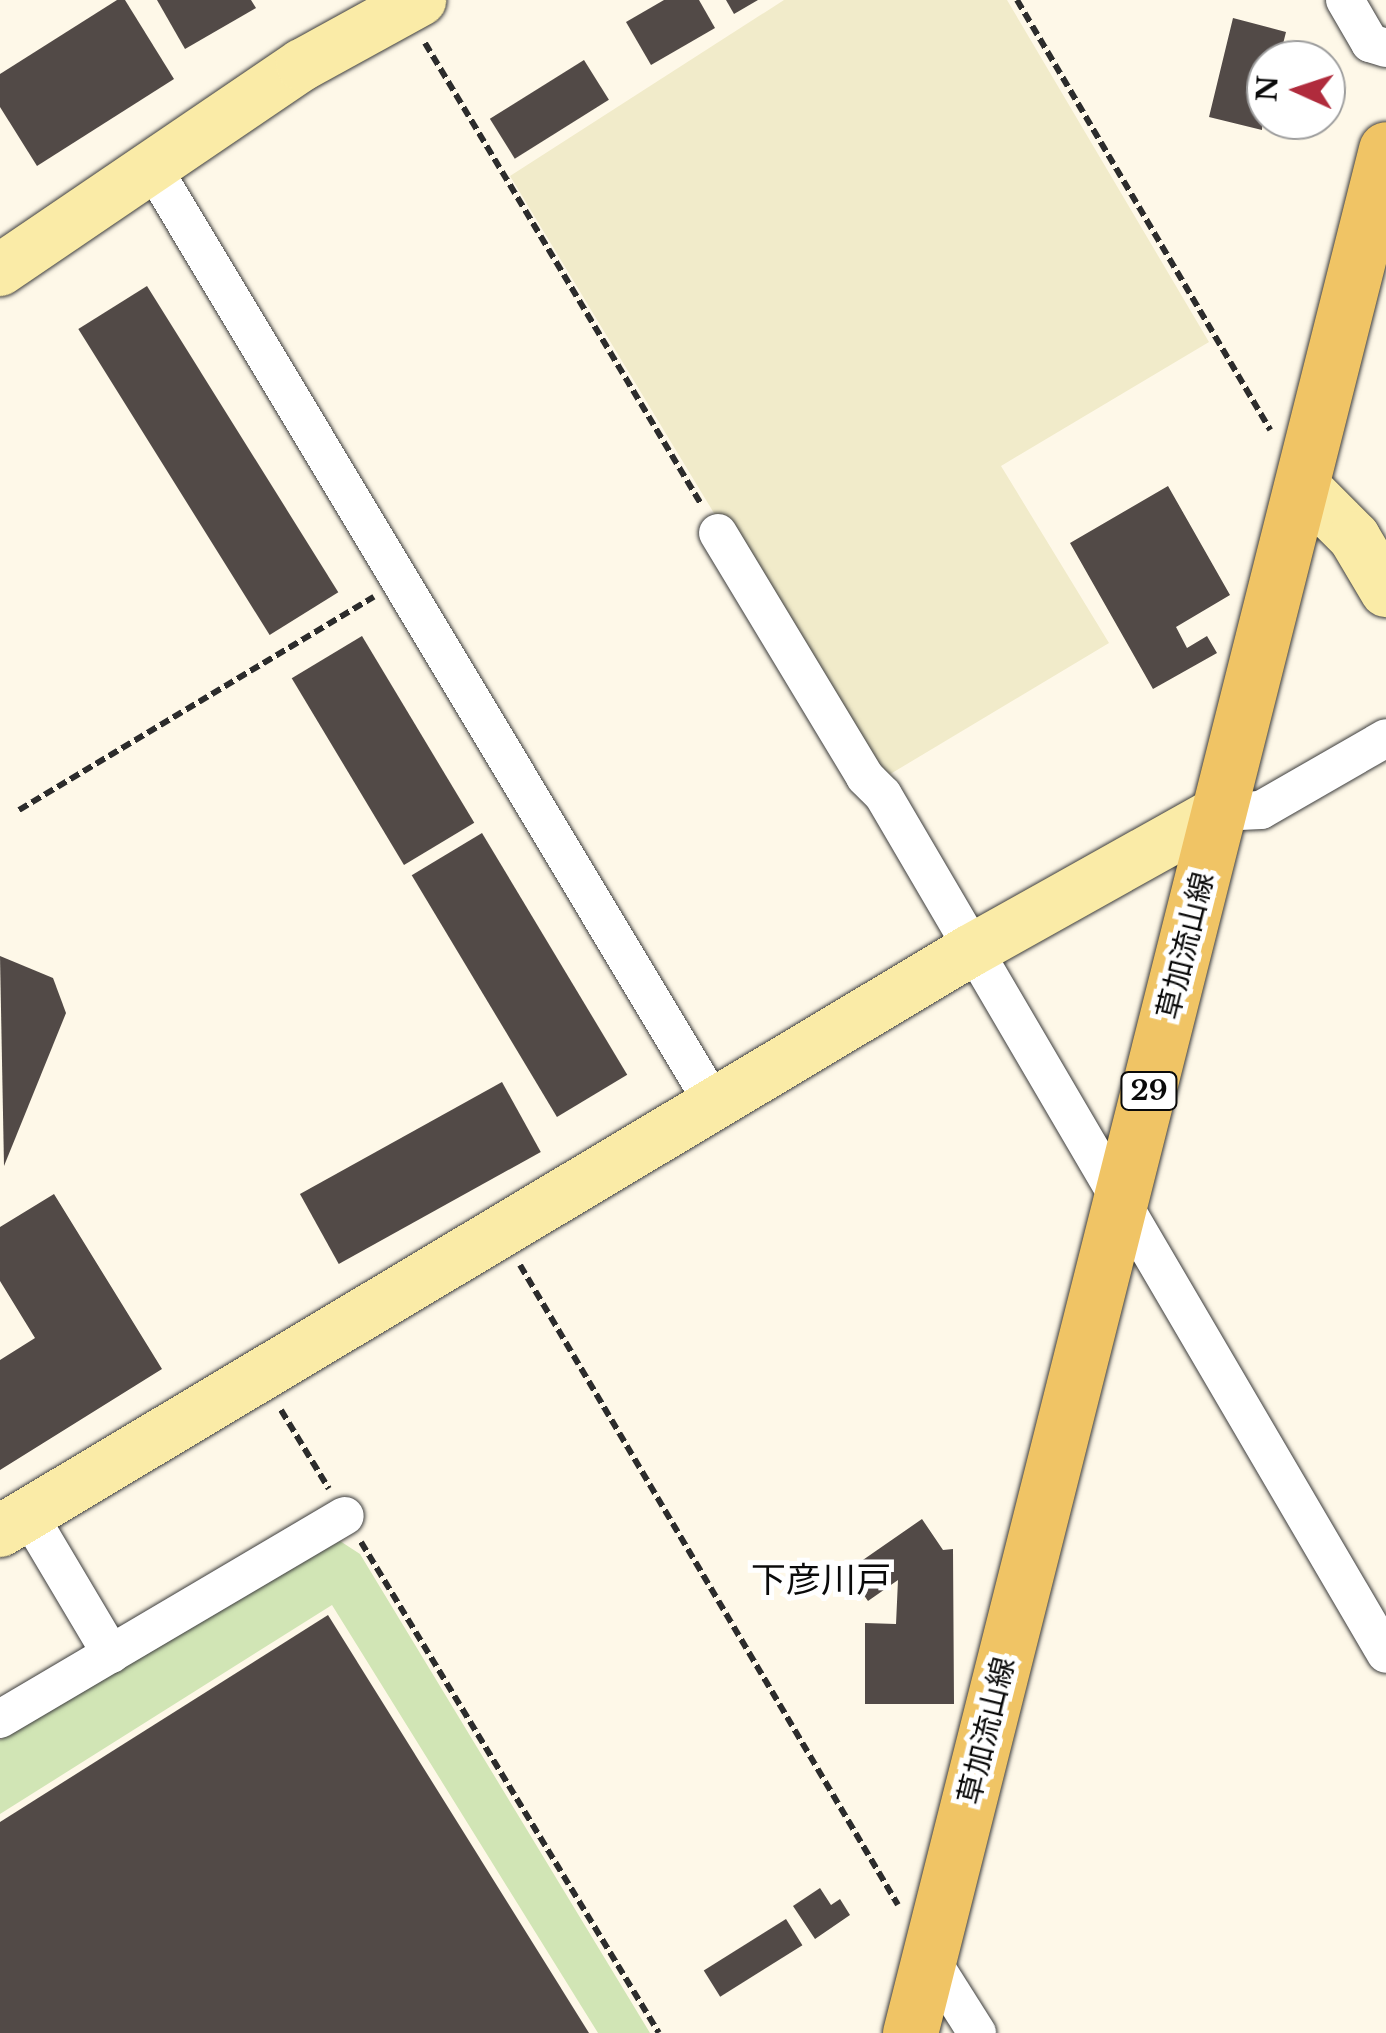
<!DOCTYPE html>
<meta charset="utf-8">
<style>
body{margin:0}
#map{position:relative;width:1386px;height:2033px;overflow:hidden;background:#fef8e8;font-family:"Libre Baskerville","Noto Sans JP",serif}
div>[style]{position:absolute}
.farmland>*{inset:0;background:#f1ebca}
.green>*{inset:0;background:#d1e5b5}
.building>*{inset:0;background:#524a47;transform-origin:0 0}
.path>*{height:6px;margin-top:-3px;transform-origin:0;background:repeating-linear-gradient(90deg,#2c2c2c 0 10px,transparent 0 15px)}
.roads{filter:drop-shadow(0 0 2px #3d3d3d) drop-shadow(0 0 2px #3d3d3d)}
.street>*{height:38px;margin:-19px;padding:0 19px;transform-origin:19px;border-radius:19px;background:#fff}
.secondary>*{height:52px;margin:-26px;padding:0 26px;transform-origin:26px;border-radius:26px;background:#faeba7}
.primary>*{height:55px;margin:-27.5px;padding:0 27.5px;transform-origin:27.5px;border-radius:27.5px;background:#f0c465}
span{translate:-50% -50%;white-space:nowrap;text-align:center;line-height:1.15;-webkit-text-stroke:10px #fff;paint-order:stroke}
.shield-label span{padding:2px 8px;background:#fff;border:2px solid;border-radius:8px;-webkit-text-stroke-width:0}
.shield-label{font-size:28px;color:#0a0a0a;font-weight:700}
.street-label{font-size:30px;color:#0a0a0a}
.quarter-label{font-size:35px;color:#0a0a0a}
.north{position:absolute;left:1246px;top:40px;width:100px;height:100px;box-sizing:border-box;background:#fff;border:2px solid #9d9d9d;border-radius:50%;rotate:273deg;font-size:28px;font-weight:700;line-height:40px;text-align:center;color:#0a0a0a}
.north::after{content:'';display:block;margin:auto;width:35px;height:45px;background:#b02b3c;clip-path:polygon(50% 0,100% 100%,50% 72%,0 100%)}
</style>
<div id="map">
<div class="farmland">
<div style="clip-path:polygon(784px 0,1007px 0,1209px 342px,1001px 466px,1109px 643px,887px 776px,867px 766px,510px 176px)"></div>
</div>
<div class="green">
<div style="clip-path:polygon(340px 1541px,360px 1554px,650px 2033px,598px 2033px,332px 1605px,0 1814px,0 1740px)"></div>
</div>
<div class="building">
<div style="clip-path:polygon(117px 0,125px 0,174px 79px,37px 166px,0 107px,0 74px)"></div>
<div style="clip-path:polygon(157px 0,251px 0,256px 8px,185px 49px)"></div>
<div style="clip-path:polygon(664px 0,699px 0,715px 28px,651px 65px,626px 22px)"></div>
<div style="clip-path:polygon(726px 0,758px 0,734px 14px)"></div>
<div style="clip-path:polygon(1233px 18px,1286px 32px,1279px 60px,1266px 60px,1262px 130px,1209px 117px)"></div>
<div style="left:584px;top:60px;width:47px;height:111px;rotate:58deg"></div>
<div style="left:147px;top:286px;width:361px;height:81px;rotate:58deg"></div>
<div style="clip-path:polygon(1168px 486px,1230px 595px,1176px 627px,1187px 648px,1207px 636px,1217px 653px,1153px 689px,1070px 543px)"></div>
<div style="left:362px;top:636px;width:218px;height:82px;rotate:59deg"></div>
<div style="left:482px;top:833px;width:282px;height:82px;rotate:59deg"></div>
<div style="clip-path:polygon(0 956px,53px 978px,66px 1013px,4px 1166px)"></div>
<div style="left:502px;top:1082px;width:80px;height:231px;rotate:61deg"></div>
<div style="clip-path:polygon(54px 1194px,162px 1369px,0 1470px,0 1360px,35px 1338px,0 1281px,0 1227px)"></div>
<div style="clip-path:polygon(922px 1519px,943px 1550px,953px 1549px,954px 1704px,865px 1704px,865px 1623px,896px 1624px,898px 1580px,868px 1601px,847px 1571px)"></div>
<div style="clip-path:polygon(328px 1615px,589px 2033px,0 2033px,0 1822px)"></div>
<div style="clip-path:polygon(820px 1888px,831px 1905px,840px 1899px,850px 1915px,815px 1939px,793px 1906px)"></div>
<div style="left:786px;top:1919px;width:31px;height:97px;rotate:58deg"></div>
</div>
<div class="path">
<div style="left:1017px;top:0;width:499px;rotate:59.5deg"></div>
<div style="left:425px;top:43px;width:537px;rotate:59.09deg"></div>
<div style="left:19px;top:810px;width:414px;rotate:-31deg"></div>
<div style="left:520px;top:1265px;width:743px;rotate:59.43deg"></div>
<div style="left:281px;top:1410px;width:92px;rotate:58.7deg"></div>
<div style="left:361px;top:1542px;width:574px;rotate:58.75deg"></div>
</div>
<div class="roads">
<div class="street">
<div style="left:1345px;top:0;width:50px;rotate:59.8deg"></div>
<div style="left:1370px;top:43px;width:17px;rotate:17deg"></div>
<div style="left:154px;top:170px;width:1091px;rotate:59.06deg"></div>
<div style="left:718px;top:533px;width:285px;rotate:58.9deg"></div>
<div style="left:865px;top:777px;width:25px;rotate:45deg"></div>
<div style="left:883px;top:795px;width:995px;rotate:59.65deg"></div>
<div style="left:1219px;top:812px;width:42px;rotate:-2.7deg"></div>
<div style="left:1261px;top:810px;width:144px;rotate:-29.9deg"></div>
<div style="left:28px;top:1514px;width:163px;rotate:59.3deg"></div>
<div style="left:0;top:1719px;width:400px;rotate:-30.5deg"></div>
<div style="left:929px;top:1957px;width:90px;rotate:57.7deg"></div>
</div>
<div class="secondary">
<div style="left:0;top:270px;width:365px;rotate:-34.2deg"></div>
<div style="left:302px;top:65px;width:135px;rotate:-28.8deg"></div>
<div style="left:1302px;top:485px;width:74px;rotate:45deg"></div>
<div style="left:1354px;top:537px;width:63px;rotate:59.3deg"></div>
<div style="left:0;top:1531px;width:1130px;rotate:-30.88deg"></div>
<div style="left:970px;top:951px;width:285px;rotate:-29.2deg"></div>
</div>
<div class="primary">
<div style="left:910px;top:2033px;width:1943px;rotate:-75.82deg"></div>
</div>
</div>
<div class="shield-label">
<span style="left:1149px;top:1091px">29</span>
</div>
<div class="street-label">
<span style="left:1186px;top:946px;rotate:-76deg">草加流山線</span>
<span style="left:987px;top:1731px;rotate:-76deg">草加流山線</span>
</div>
<div class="quarter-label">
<span style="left:821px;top:1580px">下彦川戸</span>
</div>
<div class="north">N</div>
</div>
